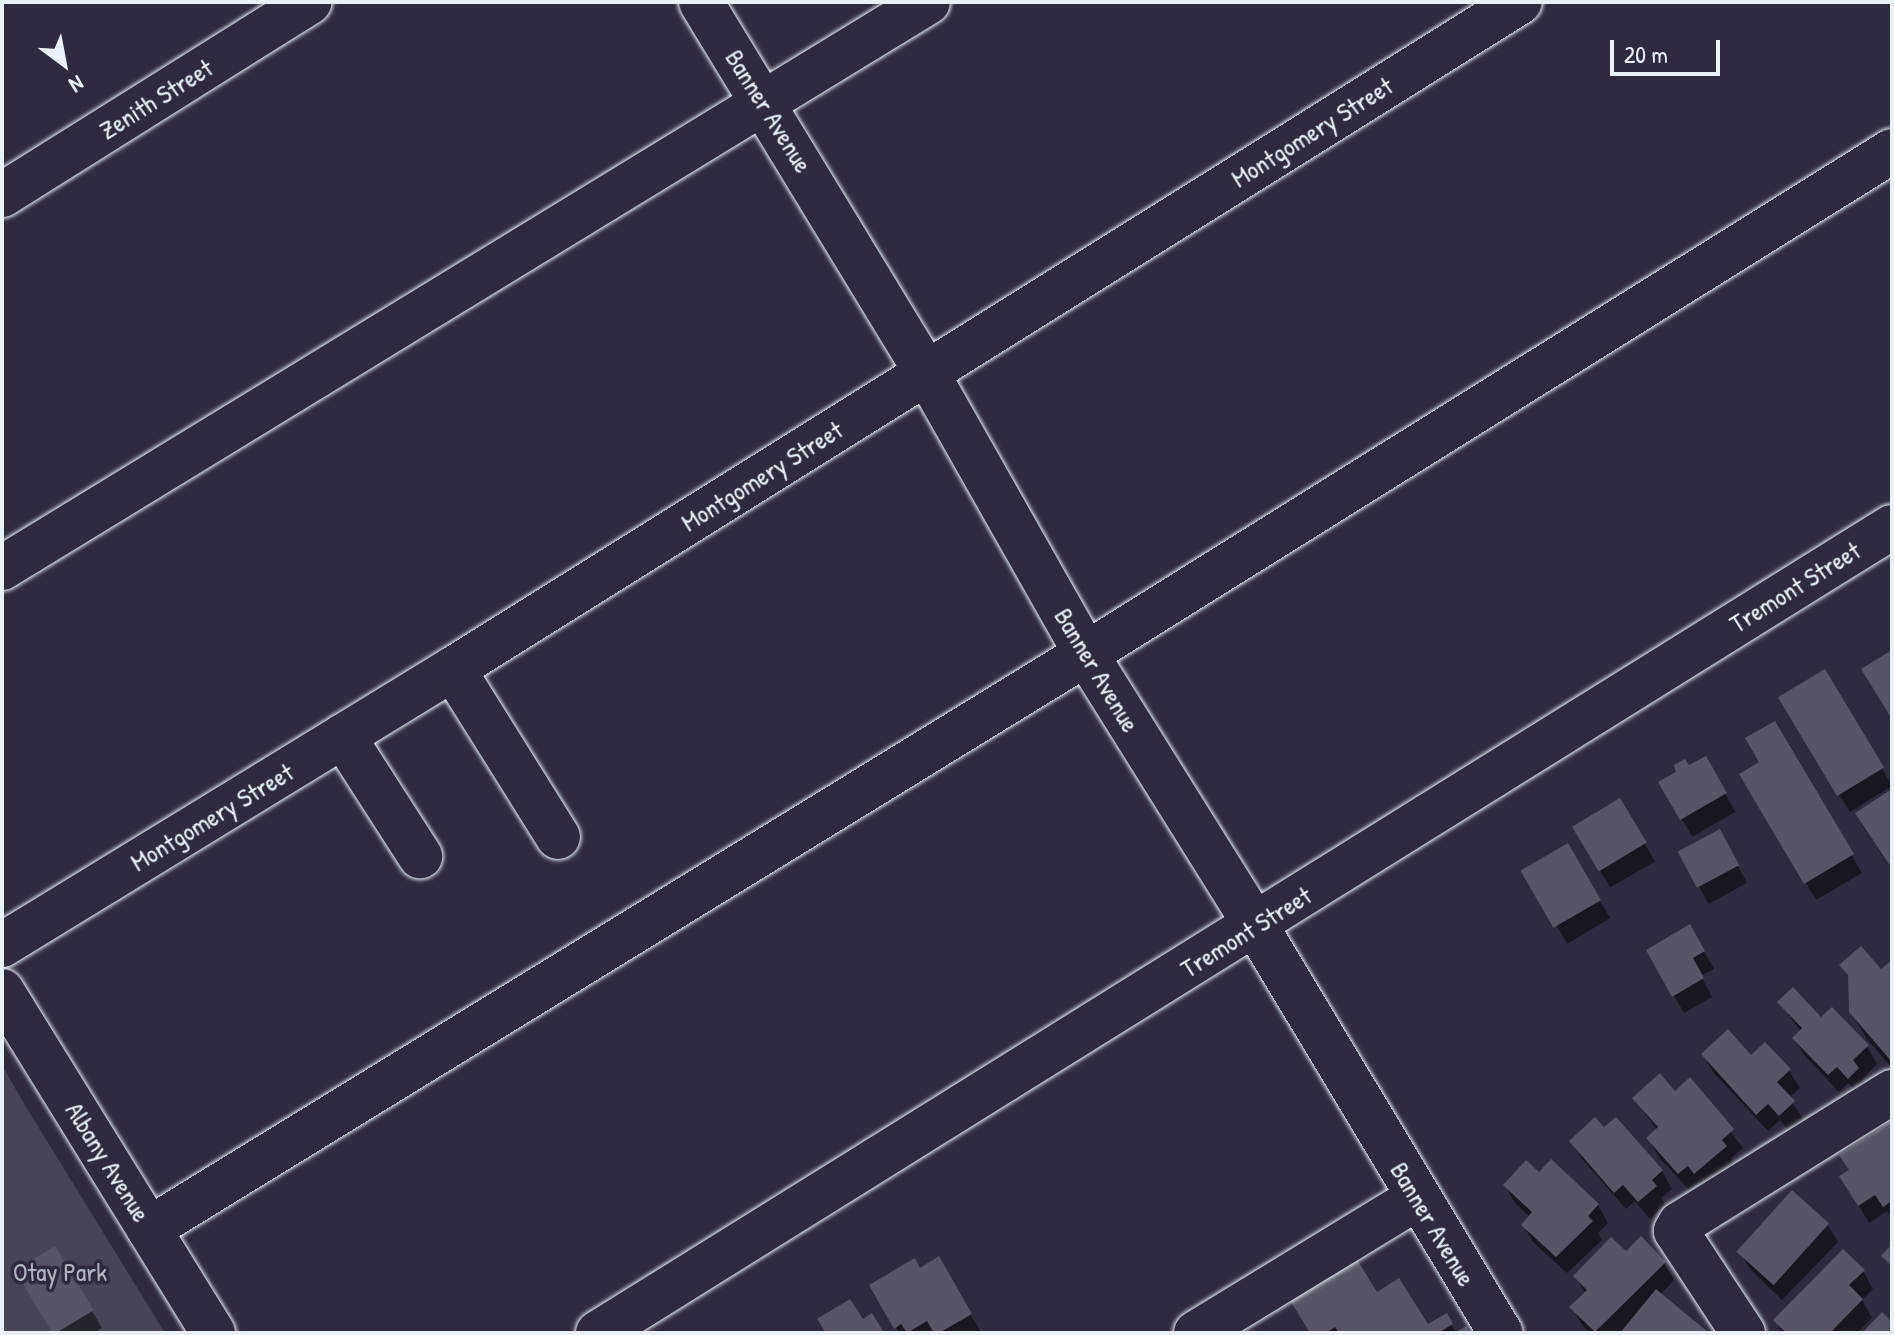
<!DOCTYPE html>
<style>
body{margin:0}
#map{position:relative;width:1894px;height:1335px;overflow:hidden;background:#2f2a3d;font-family:"Patrick Hand",sans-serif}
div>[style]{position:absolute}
.green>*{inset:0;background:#464455}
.shadow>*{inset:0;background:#0007;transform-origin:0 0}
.building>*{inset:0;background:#575565;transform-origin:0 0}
.roads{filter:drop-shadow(0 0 2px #e8f1f8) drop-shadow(0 0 2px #e8f1f8)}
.minor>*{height:44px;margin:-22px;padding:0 22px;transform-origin:22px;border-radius:22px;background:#2f2a3d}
span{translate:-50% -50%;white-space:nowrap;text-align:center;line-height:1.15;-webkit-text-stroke:7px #2f2a3d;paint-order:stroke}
.street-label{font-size:26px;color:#e8f1f8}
.park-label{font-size:26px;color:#afb4bf}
.frame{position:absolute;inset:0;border:4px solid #e8f1f8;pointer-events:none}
.north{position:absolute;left:24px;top:24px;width:80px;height:80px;-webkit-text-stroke:6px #2f2a3d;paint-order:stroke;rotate:148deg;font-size:22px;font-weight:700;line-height:32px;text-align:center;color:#e8f1f8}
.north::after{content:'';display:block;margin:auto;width:28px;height:36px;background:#e8f1f8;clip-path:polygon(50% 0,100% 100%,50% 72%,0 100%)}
.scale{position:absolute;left:1610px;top:40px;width:110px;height:36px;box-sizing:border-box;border:4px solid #e8f1f8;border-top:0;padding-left:10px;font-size:24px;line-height:28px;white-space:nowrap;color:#e8f1f8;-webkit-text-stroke:6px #2f2a3d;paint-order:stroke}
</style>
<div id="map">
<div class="green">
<div style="clip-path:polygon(2px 1065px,23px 1102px,165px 1333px,2px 1333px)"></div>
</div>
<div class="shadow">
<div style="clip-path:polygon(1791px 716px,1882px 769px,1892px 786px,1850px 812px)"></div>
<div style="clip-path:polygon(1774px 723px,1862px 873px,1816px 900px,1742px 775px,1762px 763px)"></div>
<div style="left:1705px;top:759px;width:61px;height:50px;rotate:60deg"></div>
<div style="left:1620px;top:801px;width:70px;height:52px;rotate:60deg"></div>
<div style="left:1719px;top:832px;width:58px;height:44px;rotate:61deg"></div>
<div style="left:1567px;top:846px;width:84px;height:50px;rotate:59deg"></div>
<div style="clip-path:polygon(1690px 927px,1714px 969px,1701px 976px,1712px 997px,1684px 1013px,1648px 951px)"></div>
<div style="clip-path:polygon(1892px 963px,1892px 1068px,1867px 1039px,1851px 1012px,1850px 980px,1842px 965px,1881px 972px)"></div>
<div style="clip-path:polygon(1780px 1002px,1867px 1047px,1877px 1064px,1863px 1078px,1868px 1086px,1859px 1095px,1848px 1083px,1839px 1092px,1805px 1056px,1794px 1038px,1801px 1032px)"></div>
<div style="clip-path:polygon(1765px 1044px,1789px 1071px,1800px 1088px,1789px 1098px,1804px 1120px,1791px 1133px,1780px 1120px,1768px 1131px,1713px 1072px,1703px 1054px,1751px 1057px)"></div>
<div style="clip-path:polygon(1690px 1080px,1743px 1148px,1731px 1158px,1735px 1165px,1705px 1190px,1699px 1182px,1690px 1191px,1658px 1156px,1648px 1138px,1657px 1130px,1635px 1099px,1675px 1094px)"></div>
<div style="clip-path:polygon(1616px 1119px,1662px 1171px,1672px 1189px,1661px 1198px,1665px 1205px,1650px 1219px,1635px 1201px,1626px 1209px,1582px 1159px,1572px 1141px,1604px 1130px)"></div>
<div style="clip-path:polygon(1892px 1123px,1892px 1219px,1887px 1211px,1869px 1223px,1852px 1194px,1850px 1171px)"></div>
<div style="clip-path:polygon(1551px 1162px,1598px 1205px,1608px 1223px,1598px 1233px,1602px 1240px,1567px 1273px,1533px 1242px,1523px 1225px,1530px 1217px,1515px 1203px,1505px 1185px,1539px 1175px)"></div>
<div style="clip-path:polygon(1827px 1224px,1838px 1242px,1782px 1300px,1750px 1269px,1740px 1252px)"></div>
<div style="clip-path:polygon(1626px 1254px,1664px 1263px,1674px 1280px,1660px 1295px,1706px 1333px,1590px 1333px,1582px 1325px,1572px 1308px,1586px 1294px,1575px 1276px)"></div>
<div style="clip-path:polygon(938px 1259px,981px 1332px,979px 1333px,899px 1333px,872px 1286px,919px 1270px)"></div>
<div style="clip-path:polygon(1863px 1271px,1873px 1289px,1862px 1300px,1872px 1318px,1857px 1333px,1782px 1333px,1775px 1320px)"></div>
<div style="clip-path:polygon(28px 1289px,92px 1311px,102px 1328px,94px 1333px,55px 1333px)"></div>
<div style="clip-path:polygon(1376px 1294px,1427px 1327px,1446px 1316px,1456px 1333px,1312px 1333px)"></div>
</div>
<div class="building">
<div style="clip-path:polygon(1892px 650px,1892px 719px,1861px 669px)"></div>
<div style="left:1825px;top:669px;width:115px;height:55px;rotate:59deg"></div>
<div style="clip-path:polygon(1775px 721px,1854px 854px,1804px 884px,1739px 774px,1759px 762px,1745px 738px)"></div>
<div style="clip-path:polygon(1706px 756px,1727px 793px,1680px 820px,1658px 782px,1676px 772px,1674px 765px,1685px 759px,1689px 765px)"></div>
<div style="clip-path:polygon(1892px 789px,1892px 862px,1889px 864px,1855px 813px)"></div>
<div style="left:1620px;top:798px;width:52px;height:56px;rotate:59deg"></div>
<div style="left:1720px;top:829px;width:41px;height:48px;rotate:62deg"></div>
<div style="left:1568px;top:843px;width:66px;height:55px;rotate:60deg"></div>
<div style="clip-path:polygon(1690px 924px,1705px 951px,1693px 958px,1704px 978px,1672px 997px,1646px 950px)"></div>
<div style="clip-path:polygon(1861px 946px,1881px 969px,1892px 960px,1892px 1062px,1849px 1012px,1848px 975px,1839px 965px)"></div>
<div style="clip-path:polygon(1793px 987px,1821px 1017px,1832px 1007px,1869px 1045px,1853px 1060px,1859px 1068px,1848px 1079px,1837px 1067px,1828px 1075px,1792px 1038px,1802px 1028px,1777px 1002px)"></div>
<div style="clip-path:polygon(1728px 1029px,1751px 1055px,1765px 1042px,1791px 1069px,1777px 1082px,1795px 1101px,1779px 1116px,1768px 1104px,1756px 1115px,1701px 1054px)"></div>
<div style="clip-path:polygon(1660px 1073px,1675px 1091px,1690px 1077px,1734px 1129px,1722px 1140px,1727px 1146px,1694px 1174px,1688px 1166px,1678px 1174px,1646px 1138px,1658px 1127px,1632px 1098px)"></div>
<div style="clip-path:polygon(1595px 1117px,1604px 1127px,1616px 1117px,1663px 1170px,1652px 1180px,1657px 1186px,1638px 1202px,1623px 1185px,1614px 1193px,1569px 1141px)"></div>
<div style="clip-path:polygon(1892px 1121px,1892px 1201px,1883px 1207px,1875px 1195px,1858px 1206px,1839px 1176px,1849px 1170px,1839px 1155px)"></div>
<div style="clip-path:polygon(1551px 1159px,1599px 1204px,1588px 1216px,1593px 1221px,1556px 1257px,1521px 1225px,1532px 1212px,1503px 1185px,1526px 1160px,1539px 1172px)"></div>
<div style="left:1792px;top:1190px;width:50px;height:83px;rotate:42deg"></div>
<div style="clip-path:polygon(1641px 1236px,1666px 1262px,1595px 1332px,1569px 1307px,1587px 1290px,1573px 1276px,1611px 1237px,1626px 1251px)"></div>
<div style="clip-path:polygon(1892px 1244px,1892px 1266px,1881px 1256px)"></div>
<div style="left:55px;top:1246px;width:75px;height:47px;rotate:59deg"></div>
<div style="clip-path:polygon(1843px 1249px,1865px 1270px,1849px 1285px,1863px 1299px,1830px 1333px,1786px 1333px,1773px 1320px)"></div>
<div style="clip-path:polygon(939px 1256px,972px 1314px,939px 1333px,934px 1333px,927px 1321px,907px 1333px,901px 1324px,894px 1329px,869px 1285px,915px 1258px,920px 1268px)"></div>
<div style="clip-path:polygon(1355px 1256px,1377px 1292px,1399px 1278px,1428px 1324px,1447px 1313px,1453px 1324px,1438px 1333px,1339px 1333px,1335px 1327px,1326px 1333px,1310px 1333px,1288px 1297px)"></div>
<div style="clip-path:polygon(1656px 1289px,1709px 1333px,1620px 1333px)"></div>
<div style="clip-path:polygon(850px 1299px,863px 1319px,872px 1313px,884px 1333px,826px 1333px,817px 1319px)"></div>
<div style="clip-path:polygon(1882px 1312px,1892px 1322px,1892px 1333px,1862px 1333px)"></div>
<div style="clip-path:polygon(1466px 1326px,1470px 1333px,1454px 1333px)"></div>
</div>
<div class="roads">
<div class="minor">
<div style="left:701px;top:2px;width:434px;rotate:58.7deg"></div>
<div style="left:927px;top:373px;width:323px;rotate:60.5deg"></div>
<div style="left:1086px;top:654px;width:321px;rotate:58deg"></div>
<div style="left:1256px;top:926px;width:475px;rotate:59deg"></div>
<div style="left:2px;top:195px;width:363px;rotate:-32.1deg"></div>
<div style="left:2px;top:568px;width:1085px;rotate:-31.43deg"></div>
<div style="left:453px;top:669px;width:198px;rotate:58deg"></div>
<div style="left:343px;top:736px;width:143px;rotate:57.3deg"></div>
<div style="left:2px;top:945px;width:529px;rotate:-31.47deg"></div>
<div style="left:453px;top:669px;width:1258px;rotate:-32.01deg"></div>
<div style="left:2px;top:991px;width:402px;rotate:58.3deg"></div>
<div style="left:149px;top:1229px;width:1099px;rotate:-31.54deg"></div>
<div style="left:1086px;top:654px;width:950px;rotate:-31.97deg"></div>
<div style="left:598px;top:1333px;width:1524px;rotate:-31.92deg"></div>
<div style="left:1196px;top:1333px;width:259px;rotate:-31.4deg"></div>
<div style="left:1743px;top:1333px;width:122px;rotate:-123.3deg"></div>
<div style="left:1676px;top:1231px;width:8px;rotate:-60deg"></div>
<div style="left:1680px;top:1224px;width:250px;rotate:-31.9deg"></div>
</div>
</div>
<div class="street-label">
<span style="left:156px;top:99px;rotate:-32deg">Zenith Street</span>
<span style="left:769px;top:111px;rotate:58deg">Banner Avenue</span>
<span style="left:1312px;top:132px;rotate:-32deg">Montgomery Street</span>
<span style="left:762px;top:476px;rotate:-32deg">Montgomery Street</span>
<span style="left:1795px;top:587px;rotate:-32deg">Tremont Street</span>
<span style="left:1097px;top:670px;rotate:59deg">Banner Avenue</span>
<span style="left:212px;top:817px;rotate:-31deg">Montgomery Street</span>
<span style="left:1246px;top:932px;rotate:-32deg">Tremont Street</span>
<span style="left:108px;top:1162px;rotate:58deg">Albany Avenue</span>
<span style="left:1433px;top:1224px;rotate:59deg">Banner Avenue</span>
</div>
<div class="park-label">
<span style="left:60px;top:1272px">Otay Park</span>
</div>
<div class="frame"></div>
<div class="north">N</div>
<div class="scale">20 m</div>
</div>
